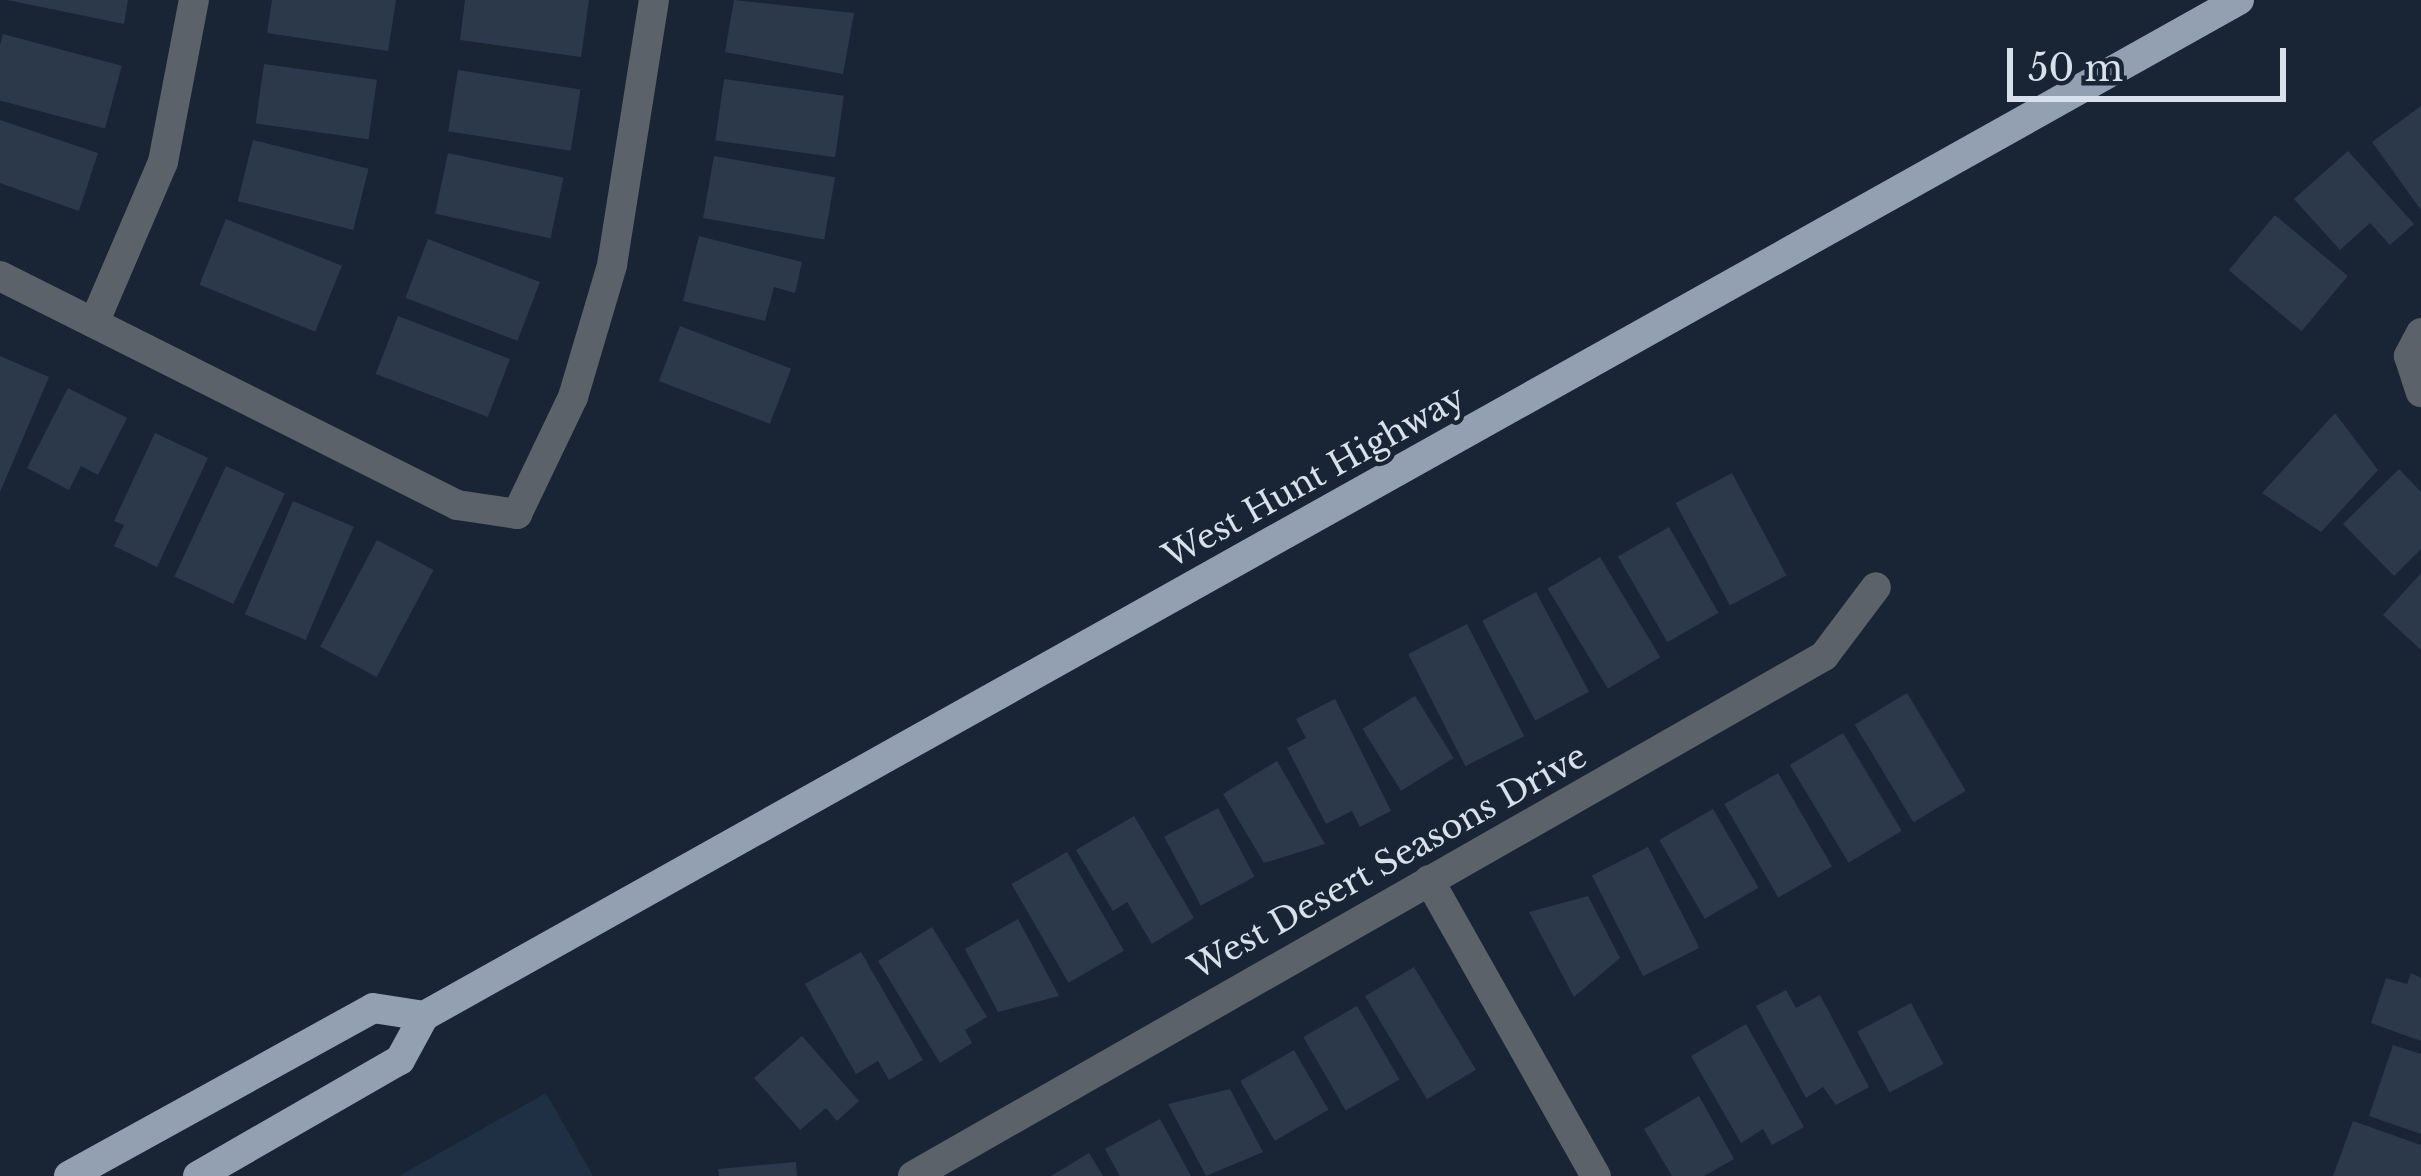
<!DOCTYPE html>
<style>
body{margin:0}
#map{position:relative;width:2421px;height:1176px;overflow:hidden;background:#192535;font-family:"Libre Baskerville",serif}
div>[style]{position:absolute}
.built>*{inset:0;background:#203044}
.building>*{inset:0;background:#2c394a;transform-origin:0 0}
.street>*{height:30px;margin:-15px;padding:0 15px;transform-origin:15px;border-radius:15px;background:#5c626a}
.primary>*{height:30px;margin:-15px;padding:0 15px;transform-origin:15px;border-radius:15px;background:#93a0b1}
span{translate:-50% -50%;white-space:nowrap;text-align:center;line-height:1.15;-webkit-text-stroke:9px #192535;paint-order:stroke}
.street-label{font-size:33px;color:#d8e0eb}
.scale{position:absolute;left:2007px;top:48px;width:279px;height:54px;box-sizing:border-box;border:6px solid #d8e0eb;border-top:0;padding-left:15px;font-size:36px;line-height:42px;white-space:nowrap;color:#d8e0eb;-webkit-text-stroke:9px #192535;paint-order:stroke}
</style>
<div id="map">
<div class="built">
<div style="clip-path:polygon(546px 1093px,593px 1176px,399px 1176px)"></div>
</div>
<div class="building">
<div style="clip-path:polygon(7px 0,128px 0,124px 24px)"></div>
<div style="clip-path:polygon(272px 0,396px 0,388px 51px,267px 33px)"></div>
<div style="clip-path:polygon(465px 0,589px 0,581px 57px,460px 40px)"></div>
<div style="clip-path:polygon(734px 0,854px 13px,843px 74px,725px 52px)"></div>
<div style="left:3px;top:34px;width:123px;height:65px;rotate:15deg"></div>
<div style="left:264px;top:64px;width:114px;height:60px;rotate:8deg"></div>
<div style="left:458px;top:70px;width:124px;height:62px;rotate:9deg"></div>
<div style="left:724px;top:79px;width:121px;height:62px;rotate:8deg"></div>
<div style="clip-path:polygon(2421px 106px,2421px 210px,2372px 142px)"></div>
<div style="clip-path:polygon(0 120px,98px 153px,79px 211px,0 183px)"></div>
<div style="left:253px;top:140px;width:119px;height:63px;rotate:14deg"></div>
<div style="clip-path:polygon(2348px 151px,2414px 224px,2390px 245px,2370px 223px,2340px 250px,2294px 199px)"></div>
<div style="left:448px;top:153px;width:118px;height:62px;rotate:12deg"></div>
<div style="left:714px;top:156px;width:123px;height:63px;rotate:10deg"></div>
<div style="left:2275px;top:215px;width:95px;height:72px;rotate:40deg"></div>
<div style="left:226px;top:219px;width:125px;height:71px;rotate:22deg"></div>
<div style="clip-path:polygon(699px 236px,802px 262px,795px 293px,774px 287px,765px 321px,683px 301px)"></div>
<div style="left:428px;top:239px;width:120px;height:63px;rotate:21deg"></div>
<div style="left:398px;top:316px;width:120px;height:62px;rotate:21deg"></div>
<div style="left:680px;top:326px;width:119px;height:59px;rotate:21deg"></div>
<div style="clip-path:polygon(0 356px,49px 377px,0 492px)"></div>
<div style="clip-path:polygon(68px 388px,127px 418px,98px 475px,81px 466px,69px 490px,27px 468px)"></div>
<div style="clip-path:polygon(2335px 413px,2378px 470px,2321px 532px,2262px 493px)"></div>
<div style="clip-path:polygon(155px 433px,208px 458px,157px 567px,114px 546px,124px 525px,114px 521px)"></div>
<div style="left:226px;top:466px;width:65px;height:122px;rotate:25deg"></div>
<div style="clip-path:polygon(2399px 469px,2421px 492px,2421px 549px,2394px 576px,2343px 524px)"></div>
<div style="left:1732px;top:473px;width:116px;height:64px;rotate:62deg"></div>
<div style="left:293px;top:501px;width:66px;height:123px;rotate:23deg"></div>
<div style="left:1669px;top:527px;width:99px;height:59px;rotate:60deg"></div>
<div style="left:377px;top:540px;width:64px;height:121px;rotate:28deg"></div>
<div style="left:1600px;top:557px;width:117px;height:61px;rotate:59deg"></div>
<div style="clip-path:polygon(2421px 573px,2421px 650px,2383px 615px)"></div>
<div style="left:1536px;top:592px;width:113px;height:61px;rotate:62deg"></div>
<div style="left:1467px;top:624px;width:126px;height:66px;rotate:63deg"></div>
<div style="left:1907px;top:693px;width:114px;height:61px;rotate:59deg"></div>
<div style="left:1415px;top:696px;width:73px;height:62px;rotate:58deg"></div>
<div style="clip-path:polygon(1335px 699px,1391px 811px,1360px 827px,1352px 811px,1326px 824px,1287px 748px,1306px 738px,1296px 719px)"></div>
<div style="left:1843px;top:733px;width:114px;height:62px;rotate:59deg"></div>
<div style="clip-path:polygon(1277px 761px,1325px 844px,1264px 863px,1223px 794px)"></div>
<div style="left:1778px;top:773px;width:108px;height:62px;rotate:60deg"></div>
<div style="left:1218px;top:808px;width:78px;height:61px;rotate:62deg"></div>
<div style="left:1713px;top:809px;width:91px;height:62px;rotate:60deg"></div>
<div style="clip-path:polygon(1134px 816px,1194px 918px,1152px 944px,1127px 902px,1113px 911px,1076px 850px)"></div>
<div style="left:1648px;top:847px;width:113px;height:63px;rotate:63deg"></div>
<div style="left:1067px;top:852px;width:114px;height:64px;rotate:60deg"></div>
<div style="clip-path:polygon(1588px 896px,1620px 958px,1574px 997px,1529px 912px)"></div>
<div style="clip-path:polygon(1018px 919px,1059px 996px,998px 1012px,965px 949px)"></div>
<div style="clip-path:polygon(932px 927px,987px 1017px,965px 1030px,972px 1043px,940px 1063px,878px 961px)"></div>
<div style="clip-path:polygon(861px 952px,923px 1060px,889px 1080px,878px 1061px,856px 1074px,805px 984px)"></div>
<div style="left:1414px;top:967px;width:120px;height:57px;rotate:59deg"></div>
<div style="clip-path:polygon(2411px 973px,2421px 978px,2421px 1041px,2371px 1023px,2386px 978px,2407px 984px)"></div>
<div style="clip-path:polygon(1786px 990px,1796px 1008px,1820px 995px,1869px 1087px,1836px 1105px,1823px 1087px,1806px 1098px,1756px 1006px)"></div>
<div style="left:1911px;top:1003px;width:69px;height:61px;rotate:62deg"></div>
<div style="left:1357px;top:1006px;width:85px;height:62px;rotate:60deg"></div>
<div style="clip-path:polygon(1746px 1024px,1804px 1127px,1772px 1145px,1763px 1129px,1741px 1143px,1691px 1056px)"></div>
<div style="clip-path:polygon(802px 1036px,859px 1101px,837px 1121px,826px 1108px,800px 1130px,754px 1078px)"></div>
<div style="clip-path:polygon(2393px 1045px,2421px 1054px,2421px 1134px,2369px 1116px)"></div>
<div style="left:1294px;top:1050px;width:69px;height:62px;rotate:60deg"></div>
<div style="clip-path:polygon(1230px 1089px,1263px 1152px,1206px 1176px,1168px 1104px)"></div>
<div style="clip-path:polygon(1699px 1096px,1734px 1159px,1704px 1176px,1672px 1176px,1644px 1129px)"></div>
<div style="clip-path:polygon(1160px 1119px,1191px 1176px,1120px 1176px,1105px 1149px)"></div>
<div style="clip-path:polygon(2353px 1121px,2421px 1145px,2421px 1176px,2333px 1176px)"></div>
<div style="clip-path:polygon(1089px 1153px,1103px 1176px,1051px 1176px)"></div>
<div style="clip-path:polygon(796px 1162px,797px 1176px,719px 1176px,718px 1169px)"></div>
</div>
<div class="street">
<div style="left:0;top:276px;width:511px;rotate:26.62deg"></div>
<div style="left:457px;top:505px;width:61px;rotate:8.5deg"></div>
<div style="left:517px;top:514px;width:130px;rotate:-64.4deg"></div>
<div style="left:573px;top:397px;width:138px;rotate:-73.5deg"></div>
<div style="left:612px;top:265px;width:268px;rotate:-81deg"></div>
<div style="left:94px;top:323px;width:175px;rotate:-66.8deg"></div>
<div style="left:163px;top:162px;width:165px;rotate:-79.2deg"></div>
<div style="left:2421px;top:333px;width:26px;rotate:118deg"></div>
<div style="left:2409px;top:356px;width:38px;rotate:72deg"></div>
<div style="left:1429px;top:880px;width:340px;rotate:60.6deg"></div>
<div style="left:913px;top:1176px;width:1049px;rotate:-29.72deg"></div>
<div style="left:1824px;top:656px;width:86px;rotate:-53deg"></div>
</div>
<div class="primary">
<div style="left:69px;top:1176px;width:347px;rotate:-28.9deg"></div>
<div style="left:373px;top:1008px;width:52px;rotate:8.9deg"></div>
<div style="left:198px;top:1176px;width:233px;rotate:-29.9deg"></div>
<div style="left:400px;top:1060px;width:50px;rotate:-61.4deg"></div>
<div style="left:424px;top:1016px;width:2080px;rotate:-29.24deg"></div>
</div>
<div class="street-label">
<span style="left:1314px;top:477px;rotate:-29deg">West Hunt Highway</span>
<span style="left:1388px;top:862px;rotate:-29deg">West Desert Seasons Drive</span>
</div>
<div class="scale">50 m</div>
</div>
